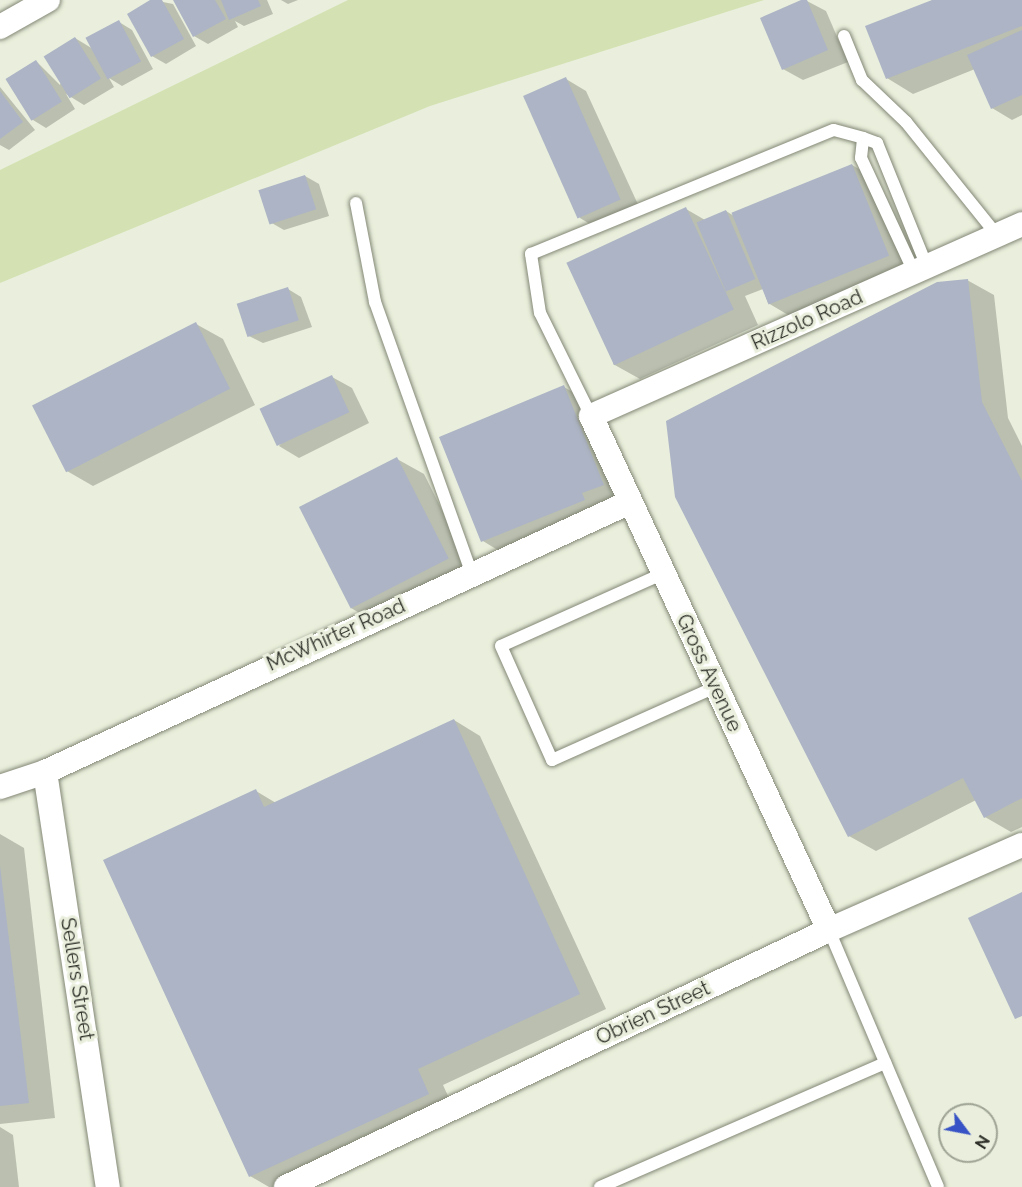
<!DOCTYPE html>
<style>
body{margin:0}
#map{position:relative;width:1022px;height:1187px;overflow:hidden;background:#e9efdc;font-family:Raleway,sans-serif}
div>[style]{position:absolute}
.green>*{inset:0;background:#d4e1b2}
.shadow>*{inset:0;background:#0003}
.building>*{inset:0;background:#adb4c5;transform-origin:0 0}
.roads{filter:drop-shadow(0 0 2px #838876) drop-shadow(0 0 2px #838876)}
.lane>*{height:12px;margin:-6px;padding:0 6px;transform-origin:6px;border-radius:6px;background:#fff}
.street>*{height:24px;margin:-12px;padding:0 12px;transform-origin:12px;border-radius:12px;background:#fff}
span{translate:-50% -50%;white-space:nowrap;text-align:center;line-height:1.15;-webkit-text-stroke:6px #e9efdc;paint-order:stroke}
.street-label{font-size:20px;color:#2e3029}
.north{position:absolute;left:938px;top:1103px;width:60px;height:60px;box-sizing:border-box;background:#e9efdc;border:2px solid #9ea394;border-radius:50%;rotate:122deg;font-size:16px;font-weight:700;line-height:24px;text-align:center;color:#2e3029}
.north::after{content:'';display:block;margin:auto;width:21px;height:27px;background:#3853c5;clip-path:polygon(50% 0,100% 100%,50% 72%,0 100%)}
</style>
<div id="map">
<div class="green">
<div style="clip-path:polygon(348px 0,764px 0,430px 106px,0 283px,0 170px)"></div>
</div>
<div class="shadow">
<div style="clip-path:polygon(153px 0,173px 4px,196px 46px,166px 64px,152px 56px)"></div>
<div style="clip-path:polygon(175px 0,267px 0,273px 14px,244px 26px,235px 21px,238px 27px,208px 44px,194px 36px)"></div>
<div style="clip-path:polygon(281px 0,298px 0,288px 4px)"></div>
<div style="clip-path:polygon(805px 0,826px 11px,848px 62px,803px 80px,783px 69px)"></div>
<div style="clip-path:polygon(936px 0,1022px 0,1022px 115px,1012px 120px,992px 108px,975px 69px,913px 94px,887px 78px)"></div>
<div style="clip-path:polygon(119px 22px,132px 30px,153px 69px,122px 86px,109px 78px,114px 87px,84px 105px,66px 94px,75px 109px,46px 128px,33px 120px,36px 61px,60px 85px,75px 38px,93px 49px)"></div>
<div style="clip-path:polygon(566px 79px,586px 91px,641px 211px,600px 230px,580px 218px)"></div>
<div style="clip-path:polygon(0 87px,35px 130px,9px 150px,0 145px)"></div>
<div style="clip-path:polygon(852px 165px,878px 180px,914px 271px,795px 319px,768px 303px,763px 289px,745px 296px,758px 325px,640px 379px,613px 364px,686px 209px,705px 220px,726px 211px,734px 216px)"></div>
<div style="clip-path:polygon(305px 176px,319px 184px,329px 216px,284px 230px,270px 222px)"></div>
<div style="clip-path:polygon(967px 280px,994px 295px,1008px 418px,1022px 446px,1022px 827px,1011px 832px,985px 817px,976px 800px,876px 851px,849px 836px)"></div>
<div style="clip-path:polygon(288px 289px,301px 297px,312px 327px,263px 343px,249px 336px)"></div>
<div style="clip-path:polygon(196px 324px,223px 339px,255px 405px,93px 486px,67px 471px)"></div>
<div style="clip-path:polygon(332px 377px,352px 388px,369px 423px,299px 458px,279px 446px)"></div>
<div style="clip-path:polygon(564px 387px,590px 402px,629px 500px,509px 557px,483px 541px,441px 437px)"></div>
<div style="clip-path:polygon(397px 459px,424px 474px,474px 574px,377px 623px,351px 608px)"></div>
<div style="clip-path:polygon(454px 720px,480px 736px,606px 1009px,443px 1085px,454px 1109px,286px 1187px,269px 1187px,250px 1176px,256px 791px,276px 803px)"></div>
<div style="clip-path:polygon(0 834px,24px 848px,55px 1118px,0 1124px)"></div>
<div style="clip-path:polygon(0 1127px,13px 1135px,19px 1187px,0 1187px)"></div>
</div>
<div class="building">
<div style="clip-path:polygon(150px 0,162px 0,184px 39px,151px 57px,127px 14px)"></div>
<div style="clip-path:polygon(173px 0,215px 0,226px 19px,193px 37px)"></div>
<div style="clip-path:polygon(221px 0,258px 0,261px 6px,229px 20px)"></div>
<div style="clip-path:polygon(801px 0,807px 0,828px 50px,782px 70px,760px 18px)"></div>
<div style="clip-path:polygon(932px 0,1022px 0,1022px 26px,886px 79px,865px 26px)"></div>
<div style="left:119px;top:20px;width:47px;height:38px;rotate:62deg"></div>
<div style="clip-path:polygon(1022px 30px,1022px 95px,991px 109px,967px 55px)"></div>
<div style="left:75px;top:37px;width:49px;height:37px;rotate:58deg"></div>
<div style="left:36px;top:60px;width:49px;height:36px;rotate:58deg"></div>
<div style="left:566px;top:77px;width:134px;height:47px;rotate:66deg"></div>
<div style="clip-path:polygon(0 91px,23px 122px,0 139px)"></div>
<div style="left:852px;top:164px;width:99px;height:130px;rotate:68deg"></div>
<div style="left:305px;top:175px;width:36px;height:49px;rotate:72deg"></div>
<div style="left:686px;top:207px;width:113px;height:132px;rotate:65deg"></div>
<div style="left:726px;top:210px;width:75px;height:32px;rotate:67deg"></div>
<div style="clip-path:polygon(968px 279px,982px 402px,1022px 481px,1022px 798px,984px 818px,963px 778px,848px 837px,675px 497px,666px 421px,937px 282px)"></div>
<div style="left:288px;top:287px;width:35px;height:54px;rotate:72deg"></div>
<div style="left:196px;top:322px;width:75px;height:184px;rotate:63deg"></div>
<div style="left:332px;top:375px;width:41px;height:80px;rotate:65deg"></div>
<div style="clip-path:polygon(564px 385px,604px 485px,582px 493px,585px 500px,481px 542px,439px 437px)"></div>
<div style="left:397px;top:457px;width:114px;height:110px;rotate:63deg"></div>
<div style="clip-path:polygon(454px 719px,580px 994px,418px 1069px,429px 1094px,249px 1177px,103px 860px,256px 789px,264px 807px)"></div>
<div style="clip-path:polygon(0 866px,29px 1103px,0 1106px)"></div>
<div style="clip-path:polygon(1022px 892px,1022px 1016px,1015px 1019px,968px 918px)"></div>
</div>
<div class="roads">
<div class="lane">
<div style="left:844px;top:36px;width:48px;rotate:67.8deg"></div>
<div style="left:862px;top:80px;width:61px;rotate:43.7deg"></div>
<div style="left:906px;top:122px;width:145px;rotate:51.2deg"></div>
<div style="left:356px;top:203px;width:101px;rotate:79.1deg"></div>
<div style="left:375px;top:302px;width:289px;rotate:70.4deg"></div>
<div style="left:914px;top:272px;width:126px;rotate:-114.9deg"></div>
<div style="left:861px;top:158px;width:20px;rotate:-84deg"></div>
<div style="left:863px;top:138px;width:15px;rotate:20deg"></div>
<div style="left:877px;top:143px;width:134px;rotate:68deg"></div>
<div style="left:591px;top:416px;width:115px;rotate:-116.3deg"></div>
<div style="left:540px;top:313px;width:60px;rotate:-98.7deg"></div>
<div style="left:531px;top:254px;width:327px;rotate:-22.3deg"></div>
<div style="left:834px;top:130px;width:30px;rotate:15deg"></div>
<div style="left:662px;top:574px;width:176px;rotate:155.9deg"></div>
<div style="left:501px;top:646px;width:125px;rotate:65.9deg"></div>
<div style="left:552px;top:760px;width:179px;rotate:-24.1deg"></div>
<div style="left:829px;top:930px;width:279px;rotate:67deg"></div>
<div style="left:600px;top:1187px;width:311px;rotate:-23.5deg"></div>
</div>
<div class="street">
<div style="left:0;top:27px;width:55px;rotate:-29.4deg"></div>
<div style="left:45px;top:772px;width:420px;rotate:81.4deg"></div>
<div style="left:0;top:787px;width:47px;rotate:-18.4deg"></div>
<div style="left:45px;top:772px;width:642px;rotate:-24.77deg"></div>
<div style="left:829px;top:930px;width:566px;rotate:-114.85deg"></div>
<div style="left:591px;top:416px;width:472px;rotate:-24deg"></div>
<div style="left:286px;top:1187px;width:601px;rotate:-25.33deg"></div>
<div style="left:829px;top:930px;width:211px;rotate:-23.8deg"></div>
</div>
</div>
<div class="street-label">
<span style="left:807px;top:320px;rotate:-24deg">Rizzolo Road</span>
<span style="left:336px;top:635px;rotate:-24deg">McWhirter Road</span>
<span style="left:709px;top:673px;rotate:65deg">Gross Avenue</span>
<span style="left:77px;top:979px;rotate:81deg">Sellers Street</span>
<span style="left:653px;top:1013px;rotate:-25deg">Obrien Street</span>
</div>
<div class="north">N</div>
</div>
